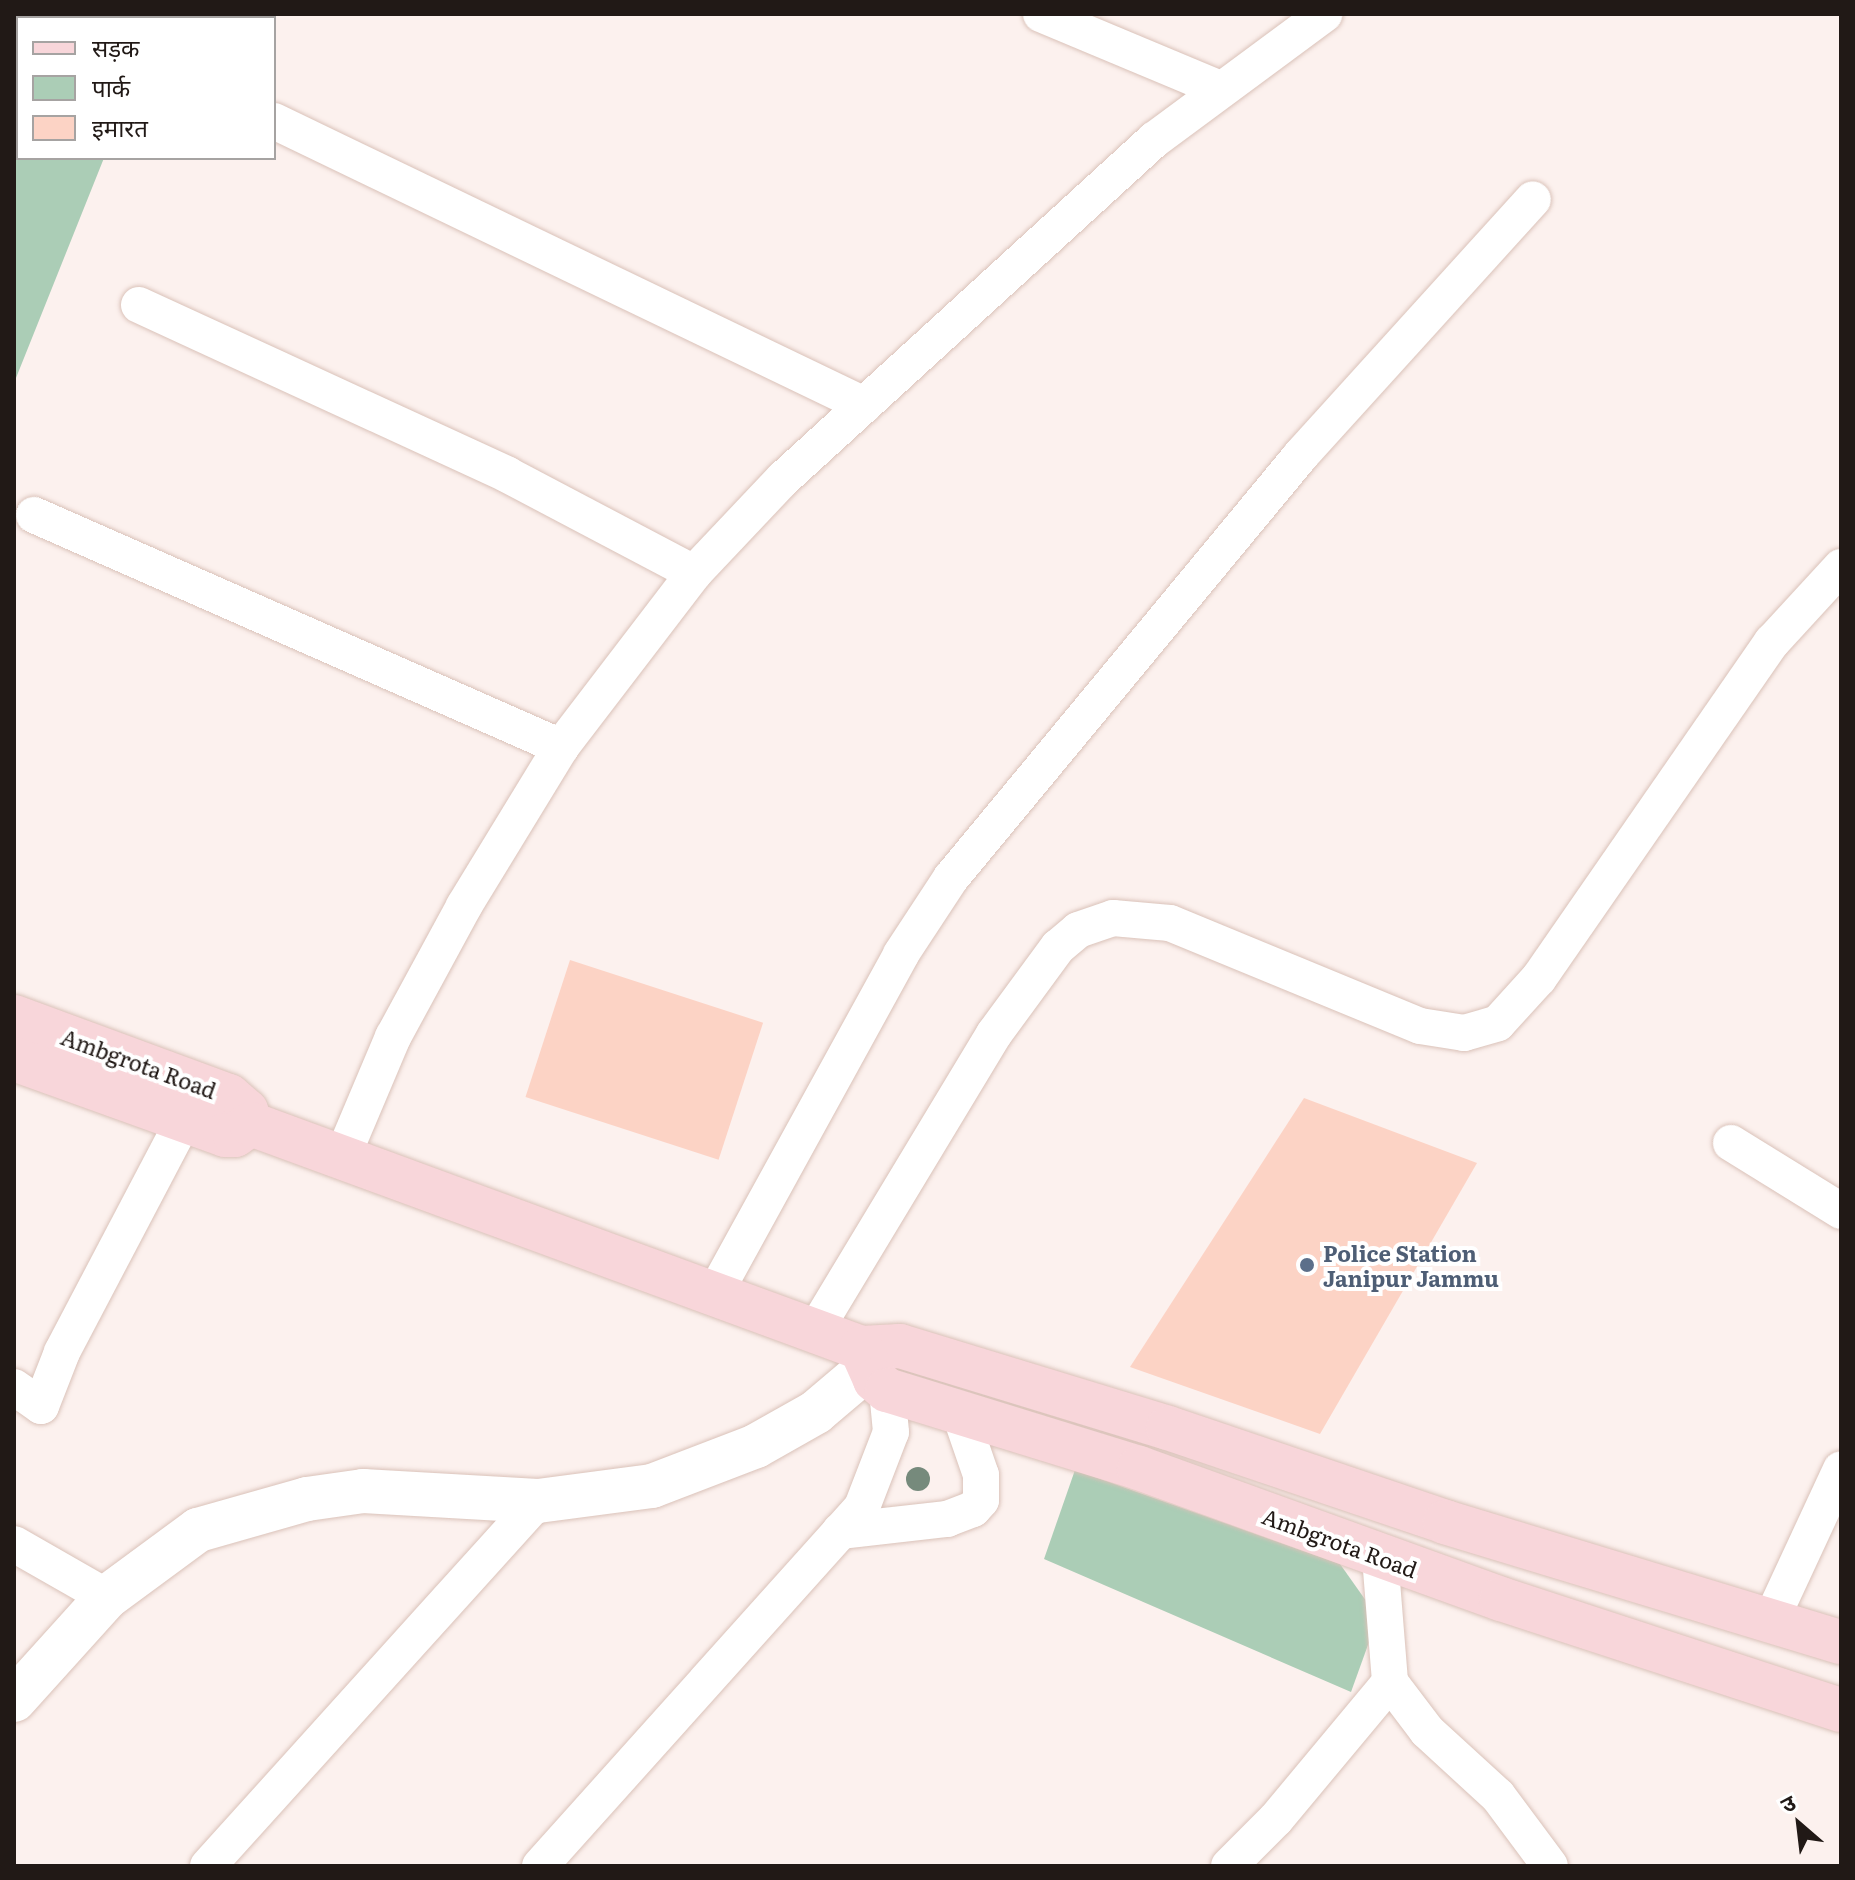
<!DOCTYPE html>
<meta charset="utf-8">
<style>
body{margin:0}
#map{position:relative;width:1855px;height:1880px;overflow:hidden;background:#fcf1ee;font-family:Literata,"Noto Sans Devanagari",serif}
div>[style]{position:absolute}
.green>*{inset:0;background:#abcdb6}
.building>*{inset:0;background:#fcd3c5;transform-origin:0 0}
.roads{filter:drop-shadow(0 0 2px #dac2b9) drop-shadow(0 0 2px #dac2b9)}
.minor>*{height:36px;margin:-18px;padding:0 18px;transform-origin:18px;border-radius:18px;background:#fff}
.tertiary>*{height:44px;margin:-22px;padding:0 22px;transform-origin:22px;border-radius:22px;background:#fff}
.primary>*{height:44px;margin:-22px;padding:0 22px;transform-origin:22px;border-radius:22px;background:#f8d6da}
.trees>*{width:24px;height:24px;margin:-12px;border-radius:50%;background:#768a7c}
.dots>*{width:22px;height:22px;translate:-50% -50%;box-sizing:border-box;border:4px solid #fff;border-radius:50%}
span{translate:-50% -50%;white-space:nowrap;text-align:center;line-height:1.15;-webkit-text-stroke:8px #fff;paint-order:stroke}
.street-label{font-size:22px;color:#211916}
.service-label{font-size:22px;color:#4e5e75;font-weight:700}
.left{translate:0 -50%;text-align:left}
.frame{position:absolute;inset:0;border:16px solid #211916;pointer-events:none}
.legend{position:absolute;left:16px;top:16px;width:260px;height:144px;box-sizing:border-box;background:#fff;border:2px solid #a6a3a2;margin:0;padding:10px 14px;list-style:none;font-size:24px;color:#211916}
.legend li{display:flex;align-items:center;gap:16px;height:40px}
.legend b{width:40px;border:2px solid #a6a3a2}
.north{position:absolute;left:1759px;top:1784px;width:80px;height:80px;-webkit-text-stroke:6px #fff;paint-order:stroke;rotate:332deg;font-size:22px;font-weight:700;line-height:32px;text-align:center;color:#211916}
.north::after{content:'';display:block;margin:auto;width:28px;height:36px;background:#211916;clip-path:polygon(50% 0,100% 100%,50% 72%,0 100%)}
</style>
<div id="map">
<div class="green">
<div style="clip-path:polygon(14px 67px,18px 158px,104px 158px,14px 383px)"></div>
<div style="clip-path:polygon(1075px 1470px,1340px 1564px,1369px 1605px,1373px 1631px,1351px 1692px,1044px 1559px)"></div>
</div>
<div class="building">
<div style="left:570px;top:960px;width:203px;height:144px;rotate:18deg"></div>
<div style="clip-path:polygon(1304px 1098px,1477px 1163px,1320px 1434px,1130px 1367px)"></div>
</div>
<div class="roads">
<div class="minor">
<div style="left:61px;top:14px;width:9px;rotate:27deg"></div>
<div style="left:1041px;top:14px;width:194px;rotate:22.7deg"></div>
<div style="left:274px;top:121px;width:655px;rotate:25.7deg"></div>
<div style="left:139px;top:305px;width:406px;rotate:24.7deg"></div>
<div style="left:508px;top:475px;width:210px;rotate:27.8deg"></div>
<div style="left:34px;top:515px;width:576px;rotate:23.76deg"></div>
<div style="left:1731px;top:1143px;width:129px;rotate:31.7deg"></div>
<div style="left:341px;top:1160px;width:134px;rotate:-67.1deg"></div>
<div style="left:393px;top:1037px;width:149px;rotate:-61.5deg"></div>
<div style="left:464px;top:906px;width:186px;rotate:-58.6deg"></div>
<div style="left:561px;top:747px;width:219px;rotate:-52.6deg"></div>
<div style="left:694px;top:573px;width:129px;rotate:-46.6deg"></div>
<div style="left:783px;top:479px;width:503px;rotate:-42.42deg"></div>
<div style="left:1154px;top:140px;width:212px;rotate:-36.5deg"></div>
<div style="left:715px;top:1293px;width:387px;rotate:-61.2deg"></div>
<div style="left:901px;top:954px;width:91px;rotate:-56.7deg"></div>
<div style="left:951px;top:878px;width:549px;rotate:-50.39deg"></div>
<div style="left:1301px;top:455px;width:345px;rotate:-47.8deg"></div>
<div style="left:816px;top:1329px;width:345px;rotate:-58.9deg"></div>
<div style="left:994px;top:1034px;width:108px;rotate:-53.7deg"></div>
<div style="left:1058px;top:947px;width:26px;rotate:-40deg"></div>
<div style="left:1078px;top:930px;width:37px;rotate:-19deg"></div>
<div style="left:1113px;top:918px;width:57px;rotate:5deg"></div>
<div style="left:1170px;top:923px;width:270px;rotate:22.4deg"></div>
<div style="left:1420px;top:1026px;width:45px;rotate:9deg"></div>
<div style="left:1464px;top:1033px;width:35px;rotate:-16deg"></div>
<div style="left:1498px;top:1023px;width:61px;rotate:-47.7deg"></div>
<div style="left:1539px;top:978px;width:409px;rotate:-55.3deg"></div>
<div style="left:1772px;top:642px;width:102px;rotate:-47.4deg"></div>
<div style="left:14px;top:1387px;width:33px;rotate:35deg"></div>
<div style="left:41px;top:1406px;width:58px;rotate:-68.7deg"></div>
<div style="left:62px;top:1352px;width:262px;rotate:-62.3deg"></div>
<div style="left:840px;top:1531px;width:108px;rotate:-6.4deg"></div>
<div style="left:947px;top:1519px;width:28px;rotate:-21deg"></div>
<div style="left:973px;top:1509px;width:12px;rotate:-48deg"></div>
<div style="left:981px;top:1500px;width:25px;rotate:-90deg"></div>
<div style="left:981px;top:1475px;width:65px;rotate:-109deg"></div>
<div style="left:14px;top:1544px;width:107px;rotate:29.7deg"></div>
<div style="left:1380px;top:1557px;width:125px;rotate:85.4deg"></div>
<div style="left:1390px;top:1682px;width:61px;rotate:52.9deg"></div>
<div style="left:1427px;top:1731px;width:96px;rotate:42.5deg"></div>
<div style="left:1498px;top:1796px;width:87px;rotate:53.4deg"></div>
<div style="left:1771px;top:1620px;width:166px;rotate:-65.1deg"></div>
<div style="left:208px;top:1866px;width:492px;rotate:-47.9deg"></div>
<div style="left:540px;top:1866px;width:482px;rotate:-48.1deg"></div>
<div style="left:862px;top:1507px;width:80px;rotate:-68.9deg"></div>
<div style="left:891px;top:1432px;width:42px;rotate:-95.4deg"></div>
<div style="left:1229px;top:1866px;width:66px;rotate:-45deg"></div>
<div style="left:1276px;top:1819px;width:178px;rotate:-50.2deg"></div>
</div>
<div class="tertiary">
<div style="left:14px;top:1700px;width:139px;rotate:-47.9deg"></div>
<div style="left:107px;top:1597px;width:113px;rotate:-36.4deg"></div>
<div style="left:198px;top:1530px;width:113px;rotate:-15.9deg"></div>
<div style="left:307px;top:1499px;width:57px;rotate:-8.1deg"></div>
<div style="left:363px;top:1491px;width:175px;rotate:3.3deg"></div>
<div style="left:538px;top:1501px;width:115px;rotate:-7.5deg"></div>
<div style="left:652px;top:1486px;width:111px;rotate:-21deg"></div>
<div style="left:756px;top:1446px;width:69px;rotate:-29.5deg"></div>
<div style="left:816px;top:1412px;width:70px;rotate:-40.3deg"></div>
</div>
<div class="primary">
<div style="left:14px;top:1017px;width:229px;rotate:20.2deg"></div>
<div style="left:229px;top:1096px;width:23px;rotate:41deg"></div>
<div style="left:246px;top:1111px;width:14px;rotate:69deg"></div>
<div style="left:14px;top:1059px;width:224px;rotate:19.8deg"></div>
<div style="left:225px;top:1135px;width:10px"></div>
<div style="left:235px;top:1135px;width:19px;rotate:-35deg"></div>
<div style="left:251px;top:1124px;width:650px;rotate:20.16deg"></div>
<div style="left:861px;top:1348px;width:39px;rotate:-3deg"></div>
<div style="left:900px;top:1346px;width:280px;rotate:17deg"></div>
<div style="left:1168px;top:1428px;width:293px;rotate:18.7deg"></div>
<div style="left:1445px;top:1522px;width:414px;rotate:16.9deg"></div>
<div style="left:861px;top:1348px;width:35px;rotate:66deg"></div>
<div style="left:875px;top:1380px;width:16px;rotate:40deg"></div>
<div style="left:887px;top:1390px;width:264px;rotate:17.2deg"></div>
<div style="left:1139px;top:1468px;width:385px;rotate:19.9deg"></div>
<div style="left:1501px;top:1599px;width:358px;rotate:18.1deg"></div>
</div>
</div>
<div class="trees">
<div style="left:918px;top:1479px"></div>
</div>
<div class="dots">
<div style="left:1307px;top:1265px;background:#5c6f8a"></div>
</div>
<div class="street-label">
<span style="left:139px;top:1063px;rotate:20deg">Ambgrota Road</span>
<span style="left:1340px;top:1542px;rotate:20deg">Ambgrota Road</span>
</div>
<div class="service-label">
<span class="left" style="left:1323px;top:1265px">Police Station<br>Janipur Jammu</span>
</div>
<div class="frame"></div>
<ul class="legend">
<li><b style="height:10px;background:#f8d6da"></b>सड़क</li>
<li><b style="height:22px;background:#abcdb6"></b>पार्क</li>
<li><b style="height:22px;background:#fcd3c5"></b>इमारत</li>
</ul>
<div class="north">उ</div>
</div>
